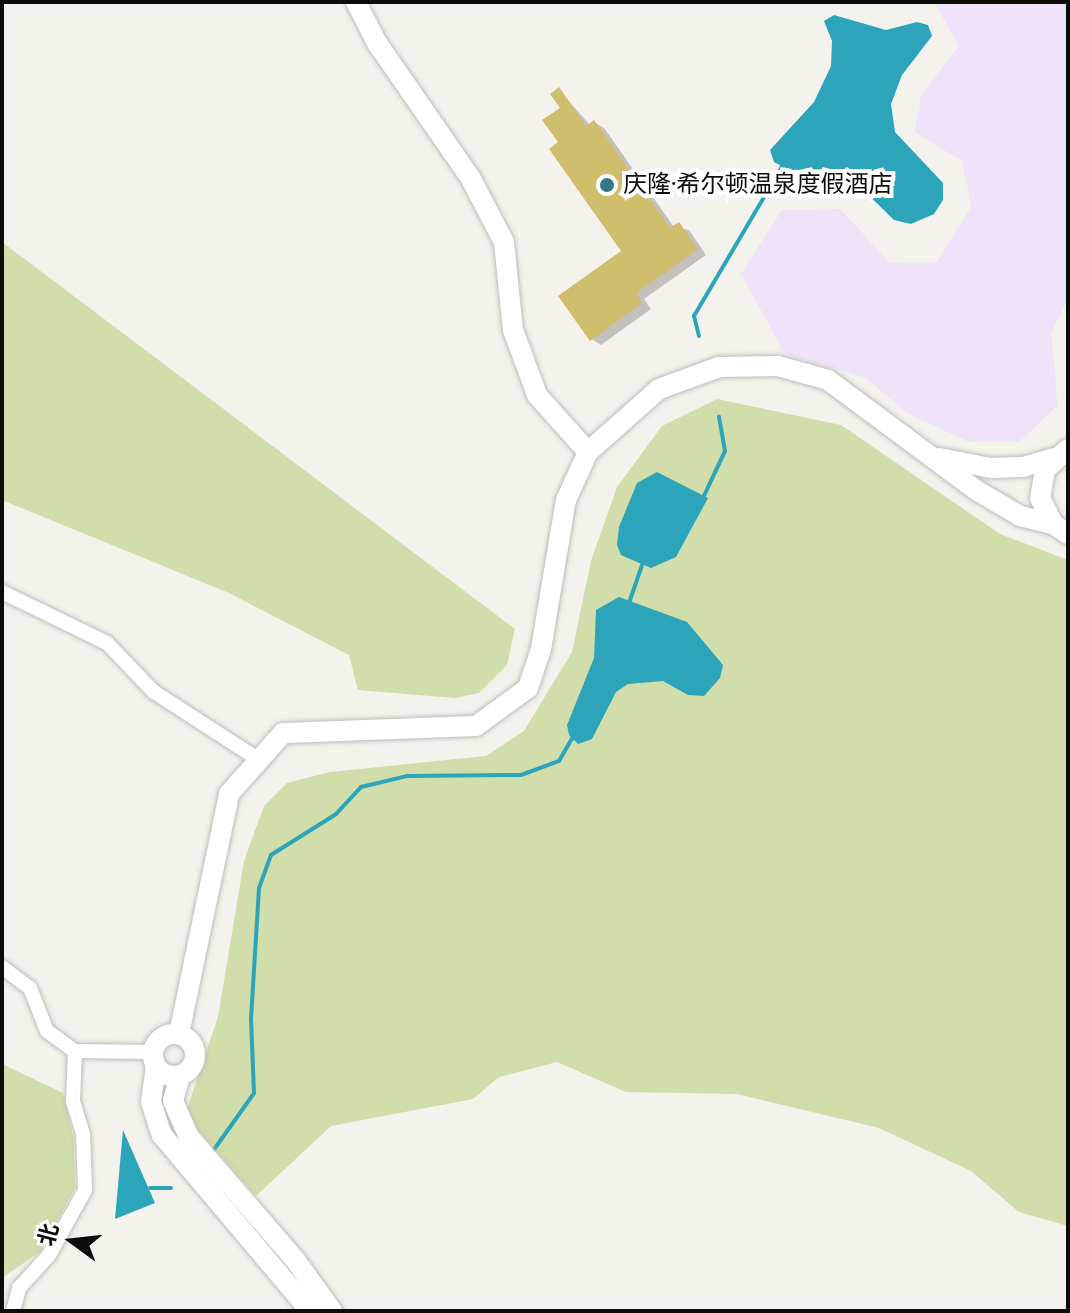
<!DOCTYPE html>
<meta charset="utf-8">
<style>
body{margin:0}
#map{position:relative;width:1070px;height:1313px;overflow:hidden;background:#f3f2ed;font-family:"Work Sans","Noto Sans SC",sans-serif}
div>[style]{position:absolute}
.commercial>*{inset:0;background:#eee3f8}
.green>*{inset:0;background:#d1ddaa}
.water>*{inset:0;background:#2ca5bb}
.shadow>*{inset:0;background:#0003}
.stream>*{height:4px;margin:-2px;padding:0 2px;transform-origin:2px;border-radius:2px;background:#2ca5bb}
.building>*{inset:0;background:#cfbe6b}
.roads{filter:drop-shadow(0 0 2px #bebdb8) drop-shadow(0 0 2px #bebdb8)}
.street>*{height:14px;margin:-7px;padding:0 7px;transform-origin:7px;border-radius:7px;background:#fff}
.secondary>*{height:20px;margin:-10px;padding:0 10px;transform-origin:10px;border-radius:10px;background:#fff}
.secondary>.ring{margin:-10px;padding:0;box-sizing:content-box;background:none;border:20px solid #fff;border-radius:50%}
.dots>*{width:22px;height:22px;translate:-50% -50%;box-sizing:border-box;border:4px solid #fff;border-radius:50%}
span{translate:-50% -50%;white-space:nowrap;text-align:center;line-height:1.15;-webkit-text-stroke:8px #fff;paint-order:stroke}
.poi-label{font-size:24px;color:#0c0c0a}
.left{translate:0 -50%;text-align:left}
.frame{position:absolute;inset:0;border:4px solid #0c0c0a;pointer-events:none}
.north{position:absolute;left:32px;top:1201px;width:80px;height:80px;-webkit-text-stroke:6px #fff;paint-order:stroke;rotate:285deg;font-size:22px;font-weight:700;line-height:32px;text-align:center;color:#0c0c0a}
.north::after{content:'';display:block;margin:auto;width:28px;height:36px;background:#0c0c0a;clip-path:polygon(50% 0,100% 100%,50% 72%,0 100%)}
</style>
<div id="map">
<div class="commercial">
<div style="clip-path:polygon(934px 2px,1068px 2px,1068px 298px,1051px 334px,1058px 405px,1019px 442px,969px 442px,907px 413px,866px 378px,785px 354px,741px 274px,782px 210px,840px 209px,890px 263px,937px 262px,971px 207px,962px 161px,915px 132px,921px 95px,959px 46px)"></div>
</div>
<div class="green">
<div style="clip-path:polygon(2px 242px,515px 629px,507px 665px,479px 693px,455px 698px,358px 690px,349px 655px,229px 593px,2px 500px)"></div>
<div style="clip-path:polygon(717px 399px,841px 425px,1000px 534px,1068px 560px,1068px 1226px,1019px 1212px,971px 1171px,879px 1128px,737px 1094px,626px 1092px,557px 1062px,499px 1077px,473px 1099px,331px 1126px,256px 1196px,185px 1115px,218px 1017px,244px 861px,264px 806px,287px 783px,330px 772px,486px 756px,524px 731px,572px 652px,591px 561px,617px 487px,662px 426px)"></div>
<div style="clip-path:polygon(2px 1064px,63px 1093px,74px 1141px,75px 1188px,41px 1251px,2px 1278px)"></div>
</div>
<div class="water">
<div style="clip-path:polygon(834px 15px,886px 30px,917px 22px,928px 25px,932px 36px,902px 75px,891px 104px,895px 132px,943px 183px,943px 200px,934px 214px,911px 224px,894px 220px,850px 177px,832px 169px,789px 170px,774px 162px,770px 150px,814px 102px,831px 66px,832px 41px,824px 21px)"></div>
<div style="clip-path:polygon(657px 472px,708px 498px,676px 557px,651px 568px,621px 555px,617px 545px,619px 527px,637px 483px)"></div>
<div style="clip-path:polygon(619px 597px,687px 622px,723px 665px,720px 678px,704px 696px,688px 695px,663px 681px,628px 684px,616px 692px,592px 739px,578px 744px,569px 735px,567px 725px,594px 658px,596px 610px)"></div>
<div style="clip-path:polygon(123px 1130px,155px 1203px,115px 1219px)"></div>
</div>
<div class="shadow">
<div style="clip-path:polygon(559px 90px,590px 125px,594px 122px,604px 128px,674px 227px,689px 230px,706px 255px,644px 299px,651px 309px,601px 345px,591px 339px,624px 252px,561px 143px)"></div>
</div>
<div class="stream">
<div style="left:699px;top:336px;width:21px;rotate:-104deg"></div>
<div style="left:694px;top:316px;width:178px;rotate:-59.5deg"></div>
<div style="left:703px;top:498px;width:52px;rotate:-64.9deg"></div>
<div style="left:725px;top:451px;width:35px;rotate:-100deg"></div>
<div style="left:628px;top:606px;width:43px;rotate:-71.1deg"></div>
<div style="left:213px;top:1151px;width:71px;rotate:-54.7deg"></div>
<div style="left:254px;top:1093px;width:74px;rotate:-92.3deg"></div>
<div style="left:251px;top:1019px;width:131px;rotate:-86.5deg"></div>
<div style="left:259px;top:888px;width:35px;rotate:-70deg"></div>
<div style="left:271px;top:855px;width:77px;rotate:-32.2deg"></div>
<div style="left:336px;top:814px;width:37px;rotate:-47deg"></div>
<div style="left:361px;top:787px;width:47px;rotate:-13.4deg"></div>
<div style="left:407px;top:776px;width:114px;rotate:-0.5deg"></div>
<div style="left:521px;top:775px;width:40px;rotate:-20.2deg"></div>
<div style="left:559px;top:761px;width:30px;rotate:-60deg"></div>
<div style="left:150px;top:1188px;width:21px"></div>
</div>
<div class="building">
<div style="clip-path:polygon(559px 87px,586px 126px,594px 120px,670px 228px,679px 222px,698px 249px,636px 293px,642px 303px,590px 341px,558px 296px,621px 251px,549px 149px,558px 142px,542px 120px,560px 108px,550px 94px)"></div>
</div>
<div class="roads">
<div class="street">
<div style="left:2px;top:592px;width:117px;rotate:25.9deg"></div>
<div style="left:107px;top:643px;width:68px;rotate:46.2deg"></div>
<div style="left:154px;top:692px;width:125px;rotate:32.9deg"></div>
<div style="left:2px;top:967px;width:35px;rotate:37deg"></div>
<div style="left:30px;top:988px;width:46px;rotate:68.4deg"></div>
<div style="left:47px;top:1031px;width:34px;rotate:36deg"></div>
<div style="left:75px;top:1051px;width:78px;rotate:0.7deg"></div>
<div style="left:13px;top:1311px;width:24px;rotate:-75deg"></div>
<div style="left:19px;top:1288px;width:45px;rotate:-47.7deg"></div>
<div style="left:49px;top:1255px;width:74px;rotate:-61deg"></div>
<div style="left:85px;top:1190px;width:56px;rotate:-92deg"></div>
<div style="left:83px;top:1134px;width:34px;rotate:-107deg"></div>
<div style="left:73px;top:1102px;width:51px;rotate:-87.8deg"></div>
</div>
<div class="secondary">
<div style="left:356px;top:2px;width:46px;rotate:62.9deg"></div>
<div style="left:377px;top:43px;width:165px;rotate:55.3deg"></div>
<div style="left:471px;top:179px;width:71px;rotate:62.4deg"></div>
<div style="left:504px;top:242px;width:88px;rotate:84.2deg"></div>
<div style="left:513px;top:330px;width:69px;rotate:69.7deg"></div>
<div style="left:537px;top:395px;width:76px;rotate:48.2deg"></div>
<div style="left:1068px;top:449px;width:31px;rotate:138deg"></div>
<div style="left:1045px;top:470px;width:28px;rotate:100deg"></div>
<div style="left:1040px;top:498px;width:29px;rotate:63deg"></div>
<div style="left:1053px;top:524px;width:18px;rotate:34deg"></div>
<div style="left:939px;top:458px;width:53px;rotate:10.9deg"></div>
<div style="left:991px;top:468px;width:32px;rotate:-2deg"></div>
<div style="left:1023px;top:467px;width:32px;rotate:-16deg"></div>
<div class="ring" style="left:153px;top:1034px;width:22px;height:22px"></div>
<div style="left:179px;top:1034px;width:245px;rotate:-78.2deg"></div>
<div style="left:229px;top:794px;width:81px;rotate:-48.5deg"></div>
<div style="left:283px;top:733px;width:193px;rotate:-2.1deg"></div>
<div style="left:476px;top:726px;width:64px;rotate:-36.2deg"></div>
<div style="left:528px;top:688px;width:41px;rotate:-71.6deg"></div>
<div style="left:541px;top:649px;width:151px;rotate:-80.5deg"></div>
<div style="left:566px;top:500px;width:53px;rotate:-65.4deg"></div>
<div style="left:588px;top:452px;width:95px;rotate:-41.6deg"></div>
<div style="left:659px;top:389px;width:64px;rotate:-20.1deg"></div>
<div style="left:719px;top:367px;width:59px;rotate:-1deg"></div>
<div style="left:778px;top:366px;width:52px;rotate:15.6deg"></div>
<div style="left:828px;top:380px;width:184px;rotate:36.6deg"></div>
<div style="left:976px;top:490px;width:51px;rotate:30.6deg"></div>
<div style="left:1020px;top:516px;width:34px;rotate:14deg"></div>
<div style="left:156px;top:1066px;width:36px;rotate:98deg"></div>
<div style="left:151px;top:1102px;width:35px;rotate:72deg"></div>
<div style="left:162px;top:1135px;width:230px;rotate:49.9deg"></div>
<div style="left:180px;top:1076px;width:26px;rotate:106deg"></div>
<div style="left:173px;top:1101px;width:39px;rotate:66deg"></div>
<div style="left:189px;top:1137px;width:164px;rotate:49.2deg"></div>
<div style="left:296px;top:1261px;width:62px;rotate:54.2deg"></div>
</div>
</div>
<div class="dots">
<div style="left:607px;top:185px;background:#36788a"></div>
</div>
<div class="poi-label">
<span class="left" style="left:623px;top:185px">庆隆·希尔顿温泉度假酒店</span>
</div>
<div class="frame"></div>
<div class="north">北</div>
</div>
